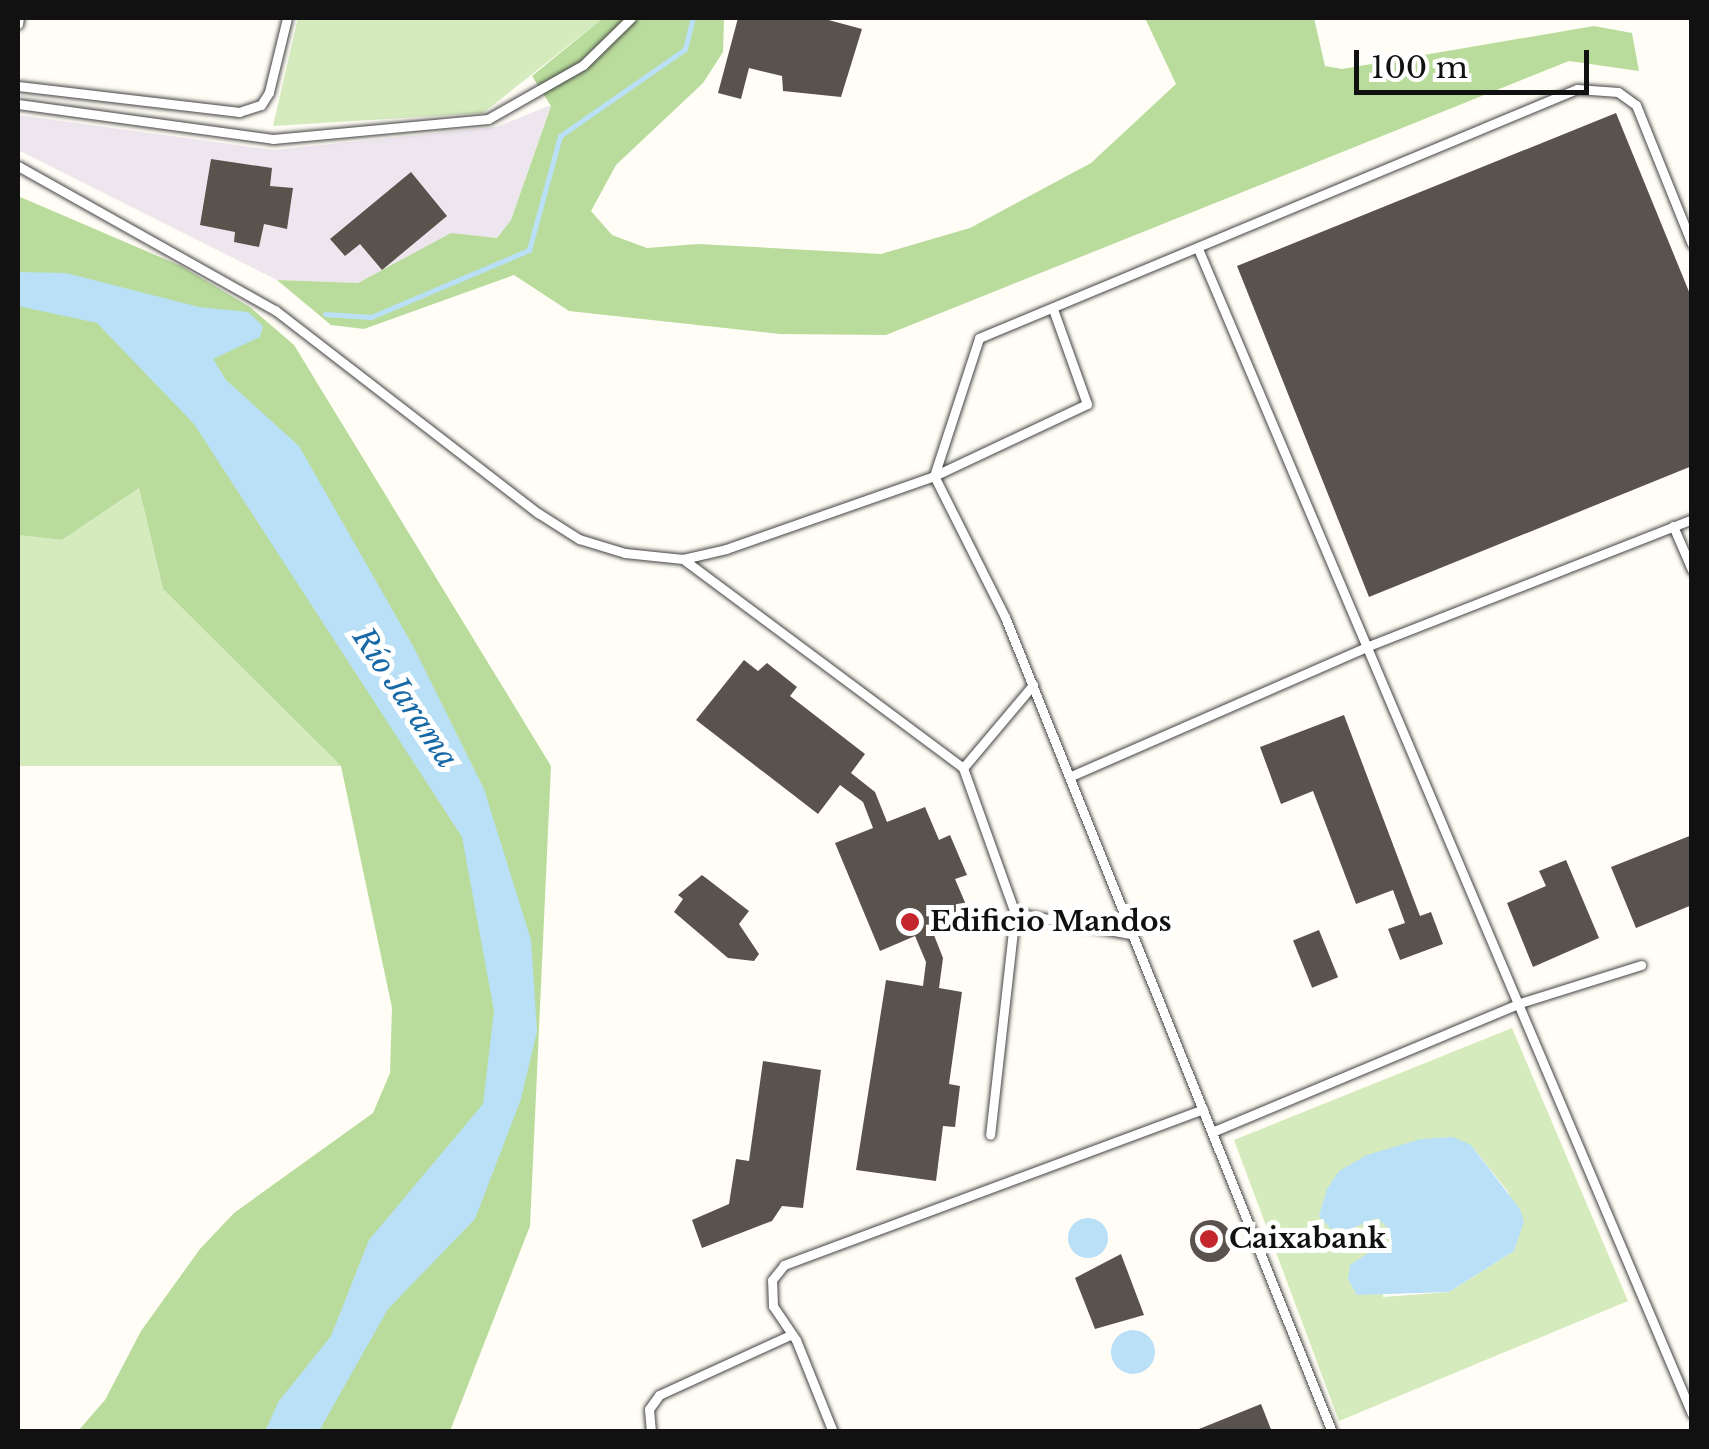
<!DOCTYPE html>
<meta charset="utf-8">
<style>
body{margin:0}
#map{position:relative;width:1709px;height:1449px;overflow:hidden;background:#fffdf5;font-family:"Libre Baskerville",serif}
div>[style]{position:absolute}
.industrial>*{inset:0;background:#eee6ef}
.green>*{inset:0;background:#d5ebbd}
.forest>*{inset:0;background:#b9dc9c}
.water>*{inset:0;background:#b9e0f7}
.round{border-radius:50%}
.stream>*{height:5px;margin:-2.5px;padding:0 2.5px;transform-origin:2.5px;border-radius:2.5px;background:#b9e0f7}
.building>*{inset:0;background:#5a524d;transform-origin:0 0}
.roads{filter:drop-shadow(0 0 2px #444) drop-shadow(0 0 2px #444)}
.service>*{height:9px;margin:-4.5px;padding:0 4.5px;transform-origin:4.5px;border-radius:4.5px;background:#fff}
.dots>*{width:28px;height:28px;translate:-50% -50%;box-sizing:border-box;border:5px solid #fff;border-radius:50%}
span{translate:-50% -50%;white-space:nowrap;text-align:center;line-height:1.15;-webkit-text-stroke:10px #fff;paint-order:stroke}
.poi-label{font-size:28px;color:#111;font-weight:700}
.left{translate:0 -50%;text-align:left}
.water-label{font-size:30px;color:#1768a6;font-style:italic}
.frame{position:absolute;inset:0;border:20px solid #111;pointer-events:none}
.scale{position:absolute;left:1354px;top:50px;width:235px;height:45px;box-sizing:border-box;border:5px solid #111;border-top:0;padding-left:12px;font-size:30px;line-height:35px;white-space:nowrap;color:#111;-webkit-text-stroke:8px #fff;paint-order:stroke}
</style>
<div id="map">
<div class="industrial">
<div style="clip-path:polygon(551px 105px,511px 220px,497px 238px,451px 234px,358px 283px,277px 280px,18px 150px,18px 115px,273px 150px,496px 127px)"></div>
</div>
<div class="green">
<div style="clip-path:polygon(298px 18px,603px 18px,483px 113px,273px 126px)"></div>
<div style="clip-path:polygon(139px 488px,163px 589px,341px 766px,18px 766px,18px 535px,62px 540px)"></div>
<div style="clip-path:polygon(evenodd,1512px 1028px,1628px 1301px,1339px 1421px,1234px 1140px,1512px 1028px,1471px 1145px,1509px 1193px,1514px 1251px,1449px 1292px,1383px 1297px,1390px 1230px,1378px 1218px,1359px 1220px,1471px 1145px)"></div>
</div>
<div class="forest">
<div style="clip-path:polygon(603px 18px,724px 18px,723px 52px,703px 83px,616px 165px,591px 211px,612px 235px,647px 248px,698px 244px,881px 254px,970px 228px,1091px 163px,1176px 84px,1145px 18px,1314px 18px,1325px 66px,1342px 69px,1594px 26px,1632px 33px,1639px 71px,1569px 61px,886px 335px,780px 334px,569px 311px,514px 275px,364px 329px,331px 325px,277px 280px,358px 283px,451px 233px,497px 238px,511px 220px,551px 106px,532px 76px)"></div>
<div style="clip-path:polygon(18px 196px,181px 266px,250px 307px,294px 345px,551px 766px,530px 1226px,450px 1431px,78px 1431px,105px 1400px,141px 1331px,200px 1249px,234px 1213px,373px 1113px,390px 1073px,392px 1008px,341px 766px,163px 589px,139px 488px,62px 540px,18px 535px)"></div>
</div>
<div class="water">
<div style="clip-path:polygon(18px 272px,66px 273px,199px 307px,248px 312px,263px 326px,260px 337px,213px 359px,226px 380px,299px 446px,413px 646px,484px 789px,531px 940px,537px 1031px,521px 1099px,475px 1219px,388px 1309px,319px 1431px,265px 1431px,279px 1401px,331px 1336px,369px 1240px,483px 1104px,494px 1011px,462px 837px,194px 424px,97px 323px,18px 306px)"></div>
<div style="clip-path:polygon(1453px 1137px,1471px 1145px,1520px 1209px,1524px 1222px,1514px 1251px,1449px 1292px,1357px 1295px,1348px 1279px,1350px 1265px,1370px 1252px,1383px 1253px,1392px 1243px,1390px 1230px,1377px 1218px,1343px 1232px,1330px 1228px,1319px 1216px,1327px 1189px,1339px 1171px,1367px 1155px,1421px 1139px)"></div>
<div class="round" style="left:1068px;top:1218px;width:40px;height:40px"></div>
<div class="round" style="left:1111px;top:1330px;width:44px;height:44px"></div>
</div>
<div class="stream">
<div style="left:325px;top:314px;width:46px;rotate:3.7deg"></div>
<div style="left:371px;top:317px;width:172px;rotate:-23deg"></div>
<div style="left:529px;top:250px;width:118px;rotate:-74.8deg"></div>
<div style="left:560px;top:136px;width:152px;rotate:-34.8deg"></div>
<div style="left:685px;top:49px;width:32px;rotate:-76deg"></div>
</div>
<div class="building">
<div style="clip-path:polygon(738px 18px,821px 18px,862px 29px,841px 97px,783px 91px,782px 76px,749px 68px,741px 99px,718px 93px)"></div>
<div style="clip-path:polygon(1616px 113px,1692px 299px,1692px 466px,1369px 597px,1237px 266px)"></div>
<div style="clip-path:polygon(211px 159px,272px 168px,270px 186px,293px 188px,287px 229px,264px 224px,259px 247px,234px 242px,235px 232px,200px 225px)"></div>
<div style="clip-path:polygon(411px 172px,447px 216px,382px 270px,360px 244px,345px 256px,330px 239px)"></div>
<div style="clip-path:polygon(744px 660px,758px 671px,767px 663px,797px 687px,790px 696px,865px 754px,851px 773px,875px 792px,887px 822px,925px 807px,939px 840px,950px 835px,967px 875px,955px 879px,970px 914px,932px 930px,943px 958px,939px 988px,962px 992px,949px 1084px,960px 1086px,955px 1127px,943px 1126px,936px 1181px,856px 1170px,886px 980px,923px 986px,926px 962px,915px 936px,880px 951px,835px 843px,873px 828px,863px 802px,840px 785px,818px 814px,696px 720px)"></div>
<div style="clip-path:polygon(1344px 715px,1420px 916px,1431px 912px,1443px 944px,1400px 960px,1388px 929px,1405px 923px,1393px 890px,1356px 904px,1313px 791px,1281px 804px,1260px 747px)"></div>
<div style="clip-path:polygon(1692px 835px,1692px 905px,1636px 928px,1611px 867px)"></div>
<div style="clip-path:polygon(1566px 860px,1599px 938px,1533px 967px,1507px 903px,1546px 886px,1539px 871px)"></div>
<div style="clip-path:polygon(702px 875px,749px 911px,739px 924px,759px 954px,754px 961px,728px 958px,674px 912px,683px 899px,678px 895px)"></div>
<div style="left:1319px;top:930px;width:51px;height:28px;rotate:68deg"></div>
<div style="clip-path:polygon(763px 1061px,821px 1070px,803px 1208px,782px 1206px,772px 1221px,702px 1248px,692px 1220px,729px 1204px,736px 1159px,749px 1161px)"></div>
<div class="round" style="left:1190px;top:1220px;width:42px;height:42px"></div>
<div style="clip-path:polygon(1121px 1254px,1144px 1315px,1095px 1329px,1075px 1278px)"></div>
<div style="clip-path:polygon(1261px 1404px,1272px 1432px,1194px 1432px,1194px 1431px)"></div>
</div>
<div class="roads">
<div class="service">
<div style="left:18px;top:24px;width:6px;rotate:-81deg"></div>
<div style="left:18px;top:86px;width:223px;rotate:6.7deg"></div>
<div style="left:239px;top:112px;width:23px;rotate:-18deg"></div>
<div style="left:261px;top:105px;width:15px;rotate:-58deg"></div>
<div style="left:269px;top:92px;width:76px;rotate:-76.3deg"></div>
<div style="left:18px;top:104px;width:257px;rotate:7.8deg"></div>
<div style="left:273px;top:139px;width:216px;rotate:-5.3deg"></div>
<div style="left:488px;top:119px;width:109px;rotate:-29.6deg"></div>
<div style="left:583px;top:65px;width:67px;rotate:-44.4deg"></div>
<div style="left:18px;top:166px;width:295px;rotate:29.3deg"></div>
<div style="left:275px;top:310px;width:332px;rotate:37.7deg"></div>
<div style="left:538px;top:513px;width:49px;rotate:32.4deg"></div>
<div style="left:579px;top:539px;width:48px;rotate:16.9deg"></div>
<div style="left:625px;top:553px;width:58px;rotate:5.9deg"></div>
<div style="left:683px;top:559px;width:44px;rotate:-13.1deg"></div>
<div style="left:726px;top:549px;width:220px;rotate:-19.3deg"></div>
<div style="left:934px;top:476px;width:169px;rotate:-25.2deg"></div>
<div style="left:1087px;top:404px;width:101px;rotate:-109.7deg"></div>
<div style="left:1199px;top:251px;width:1263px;rotate:67.03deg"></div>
<div style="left:1673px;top:526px;width:48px;rotate:66.6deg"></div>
<div style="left:683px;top:559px;width:349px;rotate:36.7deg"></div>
<div style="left:963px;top:768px;width:154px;rotate:70.3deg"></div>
<div style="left:1015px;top:913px;width:223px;rotate:96.4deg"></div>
<div style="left:963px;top:768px;width:109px;rotate:-49.9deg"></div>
<div style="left:1071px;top:776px;width:322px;rotate:-23.6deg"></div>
<div style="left:1366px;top:647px;width:350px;rotate:-21.4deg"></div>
<div style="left:1015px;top:913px;width:117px;rotate:10.3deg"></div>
<div style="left:1212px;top:1132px;width:334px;rotate:-22.7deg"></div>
<div style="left:1520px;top:1003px;width:127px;rotate:-17.4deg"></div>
<div style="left:651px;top:1432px;width:23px;rotate:-95deg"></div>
<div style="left:649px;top:1409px;width:17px;rotate:-54deg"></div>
<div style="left:659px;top:1395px;width:146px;rotate:-24.6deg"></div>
<div style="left:833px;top:1432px;width:99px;rotate:-111.9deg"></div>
<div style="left:796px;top:1340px;width:41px;rotate:-124.1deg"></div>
<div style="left:773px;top:1306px;width:26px;rotate:-92deg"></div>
<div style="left:772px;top:1280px;width:19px;rotate:-51deg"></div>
<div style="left:784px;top:1265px;width:447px;rotate:-20.4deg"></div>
<div style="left:1332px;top:1432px;width:878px;rotate:-111.86deg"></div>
<div style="left:1005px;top:617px;width:158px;rotate:-116.7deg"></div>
<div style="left:934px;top:476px;width:145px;rotate:-71.9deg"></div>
<div style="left:979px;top:338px;width:648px;rotate:-22.61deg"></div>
<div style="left:1577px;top:89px;width:41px;rotate:4.2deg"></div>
<div style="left:1618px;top:92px;width:22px;rotate:36deg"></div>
<div style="left:1636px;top:105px;width:150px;rotate:68.1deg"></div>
</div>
</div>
<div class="dots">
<div style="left:910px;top:922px;background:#c4262e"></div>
<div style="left:1209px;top:1239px;background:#c4262e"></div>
</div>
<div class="poi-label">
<span class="left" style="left:930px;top:922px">Edificio Mandos</span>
<span class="left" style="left:1229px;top:1239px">Caixabank</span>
</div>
<div class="water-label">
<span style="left:405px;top:698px;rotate:56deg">Río Jarama</span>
</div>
<div class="frame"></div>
<div class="scale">100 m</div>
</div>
